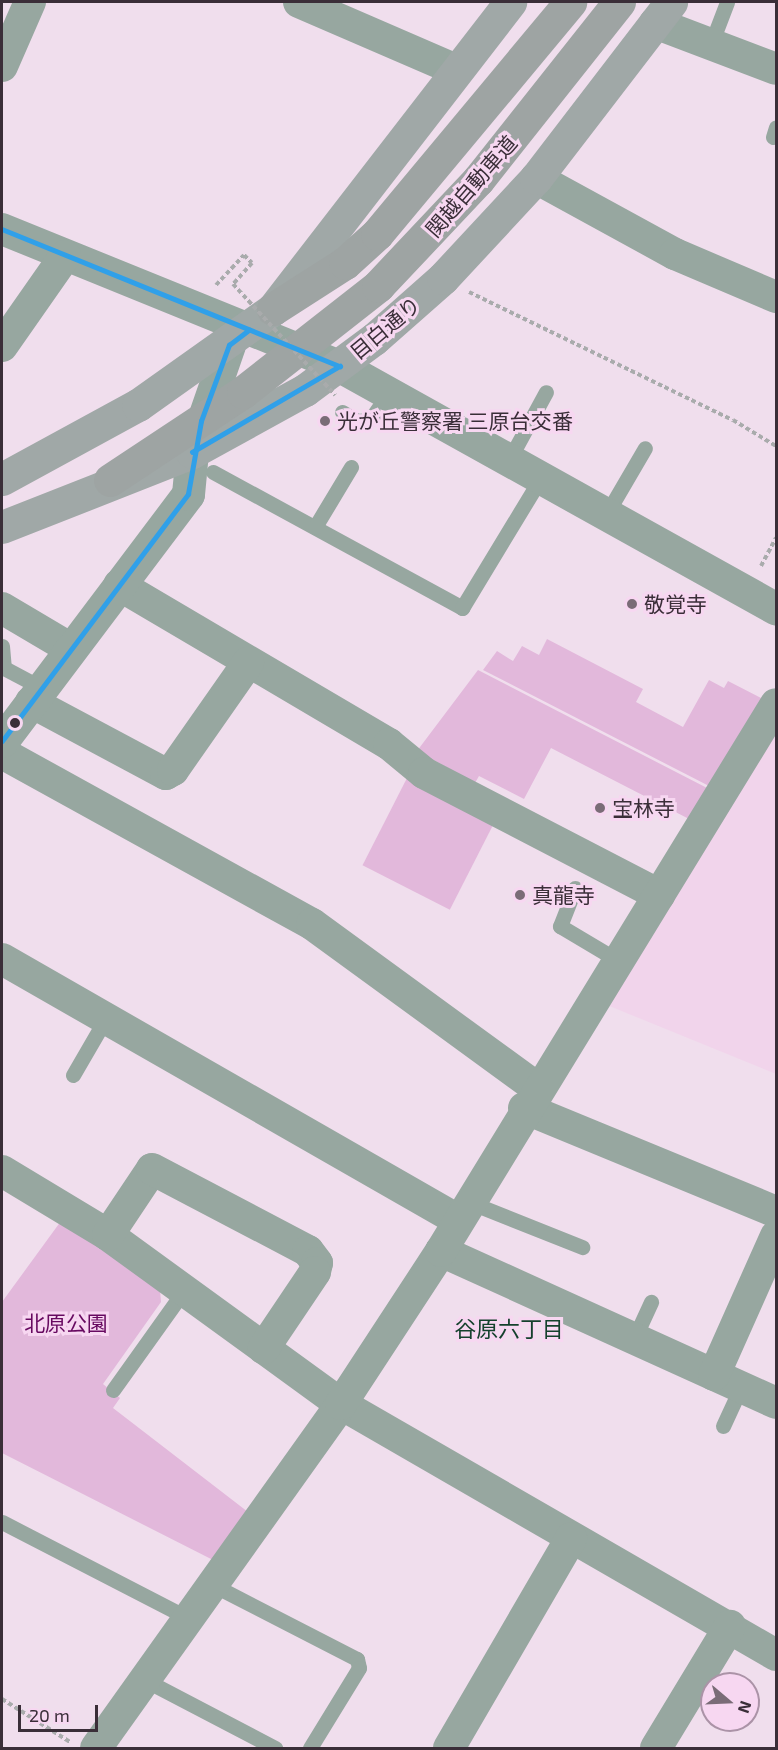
<!DOCTYPE html>
<meta charset="utf-8">
<style>
body{margin:0}
#map{position:relative;width:778px;height:1750px;overflow:hidden;background:#f0deed;font-family:"Exo 2","Noto Sans JP",sans-serif}
div>[style]{position:absolute}
.built>*{inset:0;background:#f1d4eb}
.green>*{inset:0;background:#e2b8db;transform-origin:0 0}
.path>*{height:4px;margin-top:-2px;transform-origin:0;background:repeating-linear-gradient(90deg,#a9abac 0 4.5px,transparent 0 7.5px)}
.service>*{height:15px;margin:-7.5px;padding:0 7.5px;transform-origin:7.5px;border-radius:7.5px;background:#97a7a0}
.minor>*{height:32px;margin:-16px;padding:0 16px;transform-origin:16px;border-radius:16px;background:#97a7a0}
.tertiary>*{height:33px;margin:-16.5px;padding:0 16.5px;transform-origin:16.5px;border-radius:16.5px;background:#97a7a0}
.primary>*{height:33px;margin:-16.5px;padding:0 16.5px;transform-origin:16.5px;border-radius:16.5px;background:#a0a8a7}
.motorway>*{height:33px;margin:-16.5px;padding:0 16.5px;transform-origin:16.5px;border-radius:16.5px;background:#9ea4a3}
.path-bridge>*{height:4px;margin-top:-2px;transform-origin:0;background:repeating-linear-gradient(90deg,#a9abac 0 4.5px,transparent 0 7.5px)}
.bus-1>*{height:4.5px;margin:-2.25px;padding:0 2.25px;transform-origin:2.25px;border-radius:2.25px;background:#30a0e9}
.dots>*{width:16px;height:16px;translate:-50% -50%;box-sizing:border-box;border:3px solid #f7d7f1;border-radius:50%}
span{translate:-50% -50%;white-space:nowrap;text-align:center;line-height:1.15;-webkit-text-stroke:6px #f7d7f1;paint-order:stroke}
.street-label{font-size:21px;color:#3a2e38}
.poi-label{font-size:21px;color:#3a2e38}
.left{translate:0 -50%;text-align:left}
.park-label{font-size:21px;color:#670960}
.neighbourhood-label{font-size:22px;color:#15412d}
.frame{position:absolute;inset:0;border:3px solid #3a2e38;pointer-events:none}
.north{position:absolute;left:700px;top:1672px;width:60px;height:60px;box-sizing:border-box;background:#f7d7f1;border:2px solid #ab93a7;border-radius:50%;rotate:109deg;font-size:16px;font-weight:700;line-height:24px;text-align:center;color:#3a2e38}
.north::after{content:'';display:block;margin:auto;width:21px;height:27px;background:#7a6c77;clip-path:polygon(50% 0,100% 100%,50% 72%,0 100%)}
.scale{position:absolute;left:18px;top:1705px;width:80px;height:27px;box-sizing:border-box;border:3px solid #3a2e38;border-top:0;padding-left:8px;font-size:18px;line-height:21px;white-space:nowrap;color:#3a2e38;-webkit-text-stroke:4px #f7d7f1;paint-order:stroke}
</style>
<div id="map">
<div class="built">
<div style="clip-path:polygon(776px 723px,776px 1074px,602px 1003px)"></div>
</div>
<div class="green">
<div style="clip-path:polygon(547px 639px,643px 689px,636px 702px,683px 727px,709px 680px,724px 688px,728px 681px,765px 700px,711px 787px,483px 670px,497px 651px,513px 661px,522px 646px,539px 655px)"></div>
<div style="clip-path:polygon(478px 670px,709px 789px,691px 820px,551px 748px,524px 799px,479px 776px,475px 783px,417px 751px)"></div>
<div style="left:407px;top:778px;width:98px;height:98px;rotate:27deg"></div>
<div style="clip-path:polygon(61px 1221px,160px 1290px,161px 1302px,103px 1384px,120px 1398px,113px 1408px,248px 1512px,215px 1561px,2px 1453px,2px 1302px)"></div>
</div>
<div class="path">
<div style="left:216px;top:285px;width:41px;rotate:-47deg"></div>
<div style="left:244px;top:255px;width:11px;rotate:45deg"></div>
<div style="left:252px;top:263px;width:28px;rotate:132deg"></div>
<div style="left:469px;top:292px;width:293px;rotate:25.9deg"></div>
<div style="left:733px;top:420px;width:50px;rotate:31.2deg"></div>
<div style="left:761px;top:566px;width:32px;rotate:-62deg"></div>
<div style="left:2px;top:1699px;width:80px;rotate:32.3deg"></div>
</div>
<div class="service">
<div style="left:711px;top:44px;width:45px;rotate:-69.1deg"></div>
<div style="left:773px;top:137px;width:10px;rotate:-73deg"></div>
<div style="left:342px;top:412px;width:17px;rotate:31deg"></div>
<div style="left:357px;top:421px;width:13px;rotate:-4deg"></div>
<div style="left:370px;top:420px;width:35px;rotate:-55deg"></div>
<div style="left:510px;top:458px;width:75px;rotate:-61.4deg"></div>
<div style="left:213px;top:472px;width:284px;rotate:28.6deg"></div>
<div style="left:462px;top:608px;width:154px;rotate:-58.8deg"></div>
<div style="left:607px;top:513px;width:75px;rotate:-59.7deg"></div>
<div style="left:315px;top:527px;width:70px;rotate:-59deg"></div>
<div style="left:2px;top:646px;width:22px;rotate:85deg"></div>
<div style="left:4px;top:668px;width:43px;rotate:27.8deg"></div>
<div style="left:575px;top:888px;width:41px;rotate:111.5deg"></div>
<div style="left:560px;top:926px;width:66px;rotate:30.8deg"></div>
<div style="left:73px;top:1075px;width:66px;rotate:-59.9deg"></div>
<div style="left:469px;top:1202px;width:122px;rotate:21.7deg"></div>
<div style="left:634px;top:1339px;width:41px;rotate:-65.3deg"></div>
<div style="left:113px;top:1390px;width:124px;rotate:-54.5deg"></div>
<div style="left:723px;top:1426px;width:43px;rotate:-65.2deg"></div>
<div style="left:2px;top:1522px;width:209px;rotate:27.3deg"></div>
<div style="left:213px;top:1585px;width:162px;rotate:27.2deg"></div>
<div style="left:357px;top:1659px;width:9px;rotate:77deg"></div>
<div style="left:359px;top:1668px;width:94px;rotate:121.5deg"></div>
<div style="left:145px;top:1680px;width:147px;rotate:27.6deg"></div>
</div>
<div class="minor">
<div style="left:299px;top:2px;width:171px;rotate:23.4deg"></div>
<div style="left:655px;top:23px;width:129px;rotate:20.8deg"></div>
<div style="left:2px;top:66px;width:70px;rotate:-66.4deg"></div>
<div style="left:536px;top:178px;width:158px;rotate:28.7deg"></div>
<div style="left:675px;top:254px;width:110px;rotate:23.1deg"></div>
<div style="left:2px;top:229px;width:365px;rotate:22.1deg"></div>
<div style="left:2px;top:346px;width:110px;rotate:-55deg"></div>
<div style="left:119px;top:585px;width:313px;rotate:30.5deg"></div>
<div style="left:389px;top:744px;width:45px;rotate:39.6deg"></div>
<div style="left:424px;top:773px;width:265px;rotate:27.4deg"></div>
<div style="left:2px;top:608px;width:80px;rotate:30.7deg"></div>
<div style="left:31px;top:702px;width:153px;rotate:28.1deg"></div>
<div style="left:166px;top:774px;width:8px;rotate:-30deg"></div>
<div style="left:173px;top:770px;width:131px;rotate:-55deg"></div>
<div style="left:2px;top:753px;width:354px;rotate:28.9deg"></div>
<div style="left:312px;top:924px;width:278px;rotate:36.1deg"></div>
<div style="left:2px;top:959px;width:525px;rotate:29.79deg"></div>
<div style="left:524px;top:1108px;width:273px;rotate:22.4deg"></div>
<div style="left:2px;top:1171px;width:124px;rotate:31.1deg"></div>
<div style="left:108px;top:1235px;width:288px;rotate:36deg"></div>
<div style="left:341px;top:1404px;width:502px;rotate:29.99deg"></div>
<div style="left:108px;top:1235px;width:79px;rotate:-56.3deg"></div>
<div style="left:152px;top:1169px;width:176px;rotate:27.7deg"></div>
<div style="left:308px;top:1251px;width:15px;rotate:53deg"></div>
<div style="left:317px;top:1263px;width:9px;rotate:103deg"></div>
<div style="left:315px;top:1272px;width:92px;rotate:123.9deg"></div>
<div style="left:441px;top:1251px;width:368px;rotate:24.4deg"></div>
<div style="left:714px;top:1375px;width:152px;rotate:-66deg"></div>
<div style="left:96px;top:1748px;width:422px;rotate:-54.5deg"></div>
<div style="left:341px;top:1404px;width:183px;rotate:-56.8deg"></div>
<div style="left:441px;top:1251px;width:641px;rotate:-58.52deg"></div>
<div style="left:449px;top:1748px;width:243px;rotate:-59.8deg"></div>
<div style="left:656px;top:1748px;width:143px;rotate:-58.8deg"></div>
</div>
<div class="tertiary">
<div style="left:340px;top:366px;width:499px;rotate:29.1deg"></div>
<div style="left:2px;top:741px;width:309px;rotate:-53deg"></div>
<div style="left:188px;top:494px;width:42px;rotate:-84.6deg"></div>
<div style="left:192px;top:452px;width:113px;rotate:-70.9deg"></div>
</div>
<div class="primary">
<div style="left:2px;top:479px;width:155px;rotate:-28.6deg"></div>
<div style="left:138px;top:405px;width:166px;rotate:-35.4deg"></div>
<div style="left:273px;top:309px;width:388px;rotate:-52.3deg"></div>
<div style="left:2px;top:527px;width:204px;rotate:-21.5deg"></div>
<div style="left:192px;top:452px;width:129px;rotate:-28.8deg"></div>
<div style="left:305px;top:390px;width:86px;rotate:-36.5deg"></div>
<div style="left:374px;top:339px;width:92px;rotate:-41.5deg"></div>
<div style="left:443px;top:278px;width:137px;rotate:-47.1deg"></div>
<div style="left:536px;top:178px;width:222px;rotate:-52.5deg"></div>
</div>
<div class="motorway">
<div style="left:273px;top:309px;width:85px;rotate:-32.6deg"></div>
<div style="left:345px;top:263px;width:43px;rotate:-42.2deg"></div>
<div style="left:377px;top:234px;width:302px;rotate:-50.2deg"></div>
<div style="left:110px;top:480px;width:159px;rotate:-33.5deg"></div>
<div style="left:243px;top:392px;width:172px;rotate:-38.1deg"></div>
<div style="left:378px;top:286px;width:146px;rotate:-46.7deg"></div>
<div style="left:478px;top:180px;width:227px;rotate:-51.6deg"></div>
</div>
<div class="path-bridge">
<div style="left:233px;top:284px;width:151px;rotate:47.4deg"></div>
</div>
<div class="bus-1">
<div style="left:2px;top:229px;width:365px;rotate:22.1deg"></div>
<div style="left:192px;top:452px;width:171px;rotate:-30.2deg"></div>
<div style="left:2px;top:741px;width:309px;rotate:-53deg"></div>
<div style="left:188px;top:494px;width:74px;rotate:-79.9deg"></div>
<div style="left:201px;top:421px;width:81px;rotate:-69.8deg"></div>
<div style="left:229px;top:345px;width:25px;rotate:-37deg"></div>
</div>
<div class="dots">
<div style="left:325px;top:421px;background:#7a6c77"></div>
<div style="left:632px;top:604px;background:#7a6c77"></div>
<div style="left:15px;top:723px;background:#3a2e38"></div>
<div style="left:600px;top:808px;background:#7a6c77"></div>
<div style="left:520px;top:895px;background:#7a6c77"></div>
</div>
<div class="street-label">
<span style="left:471px;top:186px;rotate:-49deg">関越自動車道</span>
<span style="left:385px;top:328px;rotate:-40deg">目白通り</span>
</div>
<div class="poi-label">
<span class="left" style="left:337px;top:421px">光が丘警察署 三原台交番</span>
<span class="left" style="left:644px;top:604px">敬覚寺</span>
<span class="left" style="left:612px;top:808px">宝林寺</span>
<span class="left" style="left:532px;top:895px">真龍寺</span>
</div>
<div class="park-label">
<span style="left:66px;top:1323px">北原公園</span>
</div>
<div class="neighbourhood-label">
<span style="left:509px;top:1329px">谷原六丁目</span>
</div>
<div class="frame"></div>
<div class="north">N</div>
<div class="scale">20 m</div>
</div>
